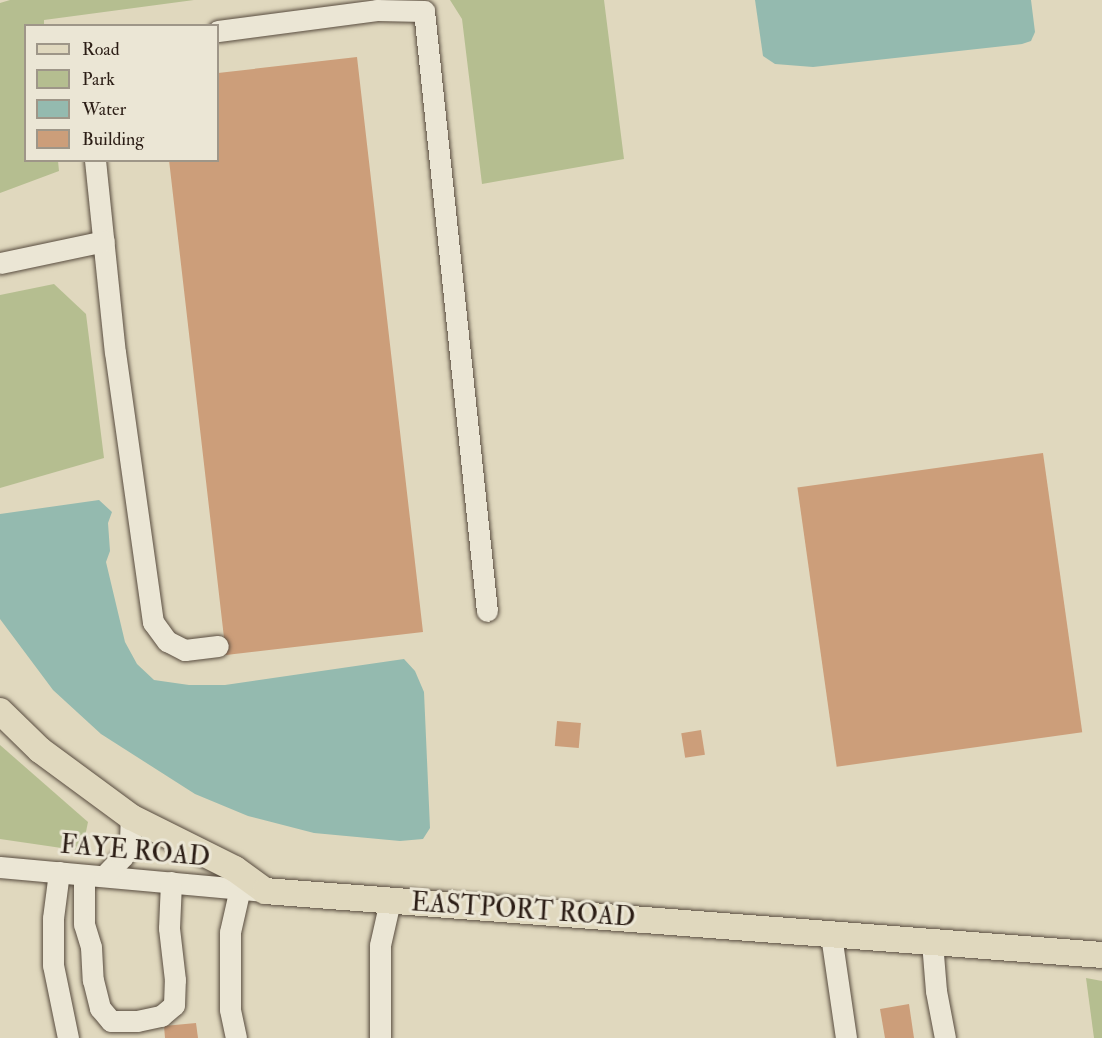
<!DOCTYPE html>
<style>
body{margin:0}
#map{position:relative;width:1102px;height:1038px;overflow:hidden;background:#e0d8be;font-family:"IM FELL Double Pica",serif}
div>[style]{position:absolute}
.green>*{inset:0;background:#b5be90}
.water>*{inset:0;background:#94baaf}
.building>*{inset:0;background:#cc9e7a;transform-origin:0 0}
.roads{filter:drop-shadow(0 0 2px #584c3f) drop-shadow(0 0 2px #584c3f)}
.minor>*{height:21px;margin:-10.5px;padding:0 10.5px;transform-origin:10.5px;border-radius:10.5px;background:#ebe6d5}
.major>*{height:26px;margin:-13px;padding:0 13px;transform-origin:13px;border-radius:13px;background:#e0d8be}
span{translate:-50% -50%;white-space:nowrap;text-align:center;line-height:1.15;-webkit-text-stroke:6px #ebe6d5;paint-order:stroke}
.street-label{font-size:26px;color:#2b1d15}
.legend{position:absolute;left:24px;top:24px;width:195px;height:138px;box-sizing:border-box;background:#ebe6d5;border:2px solid #9e9688;margin:0;padding:8px 10px;list-style:none;font-size:18px;color:#2b1d15}
.legend li{display:flex;align-items:center;gap:12px;height:30px}
.legend b{width:30px;border:2px solid #9e9688}
</style>
<div id="map">
<div class="green">
<div style="clip-path:polygon(10px 0,194px 0,44px 20px,44px 25px,26px 26px,26px 160px,58px 161px,59px 171px,0 193px,0 3px)"></div>
<div style="clip-path:polygon(450px 0,604px 0,624px 159px,482px 184px,462px 19px)"></div>
<div style="clip-path:polygon(54px 284px,86px 314px,104px 458px,0 488px,0 295px)"></div>
<div style="clip-path:polygon(0 745px,88px 822px,82px 851px,0 839px)"></div>
<div style="clip-path:polygon(1086px 978px,1102px 981px,1102px 1038px,1094px 1038px)"></div>
</div>
<div class="water">
<div style="clip-path:polygon(755px 0,1031px 0,1035px 32px,1031px 41px,1022px 44px,813px 67px,775px 64px,763px 56px)"></div>
<div style="clip-path:polygon(99px 500px,112px 512px,108px 523px,110px 551px,106px 562px,125px 642px,137px 664px,154px 680px,189px 685px,225px 685px,404px 659px,415px 671px,424px 692px,430px 828px,423px 839px,400px 841px,314px 833px,248px 816px,195px 794px,101px 734px,53px 690px,0 619px,0 514px)"></div>
</div>
<div class="building">
<div style="clip-path:polygon(357px 57px,423px 632px,226px 655px,169px 160px,218px 160px,218px 73px)"></div>
<div style="left:1043px;top:453px;width:282px;height:248px;rotate:82deg"></div>
<div style="left:557px;top:721px;width:24px;height:25px;rotate:5deg"></div>
<div style="left:701px;top:730px;width:25px;height:20px;rotate:81deg"></div>
<div style="clip-path:polygon(909px 1004px,914px 1038px,885px 1038px,880px 1009px)"></div>
<div style="clip-path:polygon(196px 1023px,198px 1038px,165px 1038px,164px 1026px)"></div>
</div>
<div class="roads">
<div class="minor">
<div style="left:218px;top:31px;width:160px;rotate:-7.5deg"></div>
<div style="left:377px;top:10px;width:47px;rotate:1.2deg"></div>
<div style="left:424px;top:11px;width:603px;rotate:84.01deg"></div>
<div style="left:95px;top:160px;width:193px;rotate:84.1deg"></div>
<div style="left:115px;top:352px;width:273px;rotate:82deg"></div>
<div style="left:153px;top:622px;width:24px;rotate:54deg"></div>
<div style="left:167px;top:641px;width:20px;rotate:27deg"></div>
<div style="left:185px;top:650px;width:33px;rotate:-7deg"></div>
<div style="left:0;top:263px;width:106px;rotate:-11.9deg"></div>
<div style="left:0;top:867px;width:266px;rotate:5.2deg"></div>
<div style="left:59px;top:872px;width:46px;rotate:97.4deg"></div>
<div style="left:53px;top:918px;width:47px;rotate:90deg"></div>
<div style="left:53px;top:965px;width:75px;rotate:78.4deg"></div>
<div style="left:84px;top:875px;width:49px;rotate:90deg"></div>
<div style="left:84px;top:924px;width:24px;rotate:73deg"></div>
<div style="left:91px;top:947px;width:33px;rotate:87deg"></div>
<div style="left:93px;top:980px;width:29px;rotate:76deg"></div>
<div style="left:100px;top:1008px;width:17px;rotate:50deg"></div>
<div style="left:111px;top:1021px;width:26px"></div>
<div style="left:137px;top:1021px;width:25px;rotate:-12deg"></div>
<div style="left:161px;top:1016px;width:17px;rotate:-40deg"></div>
<div style="left:174px;top:1005px;width:25px;rotate:-88deg"></div>
<div style="left:175px;top:980px;width:52px;rotate:-96.6deg"></div>
<div style="left:169px;top:928px;width:46px;rotate:-87.5deg"></div>
<div style="left:104px;top:876px;width:28px;rotate:-46deg"></div>
<div style="left:123px;top:856px;width:17px;rotate:-65deg"></div>
<div style="left:130px;top:841px;width:24px;rotate:-88deg"></div>
<div style="left:831px;top:935px;width:104px;rotate:81.7deg"></div>
<div style="left:932px;top:942px;width:49px;rotate:85.3deg"></div>
<div style="left:936px;top:991px;width:48px;rotate:79.2deg"></div>
<div style="left:236px;top:1038px;width:30px;rotate:-102deg"></div>
<div style="left:230px;top:1009px;width:77px;rotate:-90deg"></div>
<div style="left:230px;top:932px;width:45px;rotate:-77.2deg"></div>
<div style="left:380px;top:1038px;width:93px;rotate:-90deg"></div>
<div style="left:380px;top:945px;width:45px;rotate:-77.2deg"></div>
</div>
<div class="major">
<div style="left:0;top:711px;width:56px;rotate:44.3deg"></div>
<div style="left:40px;top:750px;width:113px;rotate:36.4deg"></div>
<div style="left:131px;top:817px;width:116px;rotate:26.6deg"></div>
<div style="left:235px;top:869px;width:37px;rotate:36deg"></div>
<div style="left:265px;top:891px;width:839px;rotate:4.37deg"></div>
</div>
</div>
<div class="street-label">
<span style="left:135px;top:852px;rotate:5deg">FAYE ROAD</span>
<span style="left:523px;top:911px;rotate:4deg">EASTPORT ROAD</span>
</div>
<ul class="legend">
<li><b style="height:8px;background:#e0d8be"></b>Road</li>
<li><b style="height:16px;background:#b5be90"></b>Park</li>
<li><b style="height:16px;background:#94baaf"></b>Water</li>
<li><b style="height:16px;background:#cc9e7a"></b>Building</li>
</ul>
</div>
